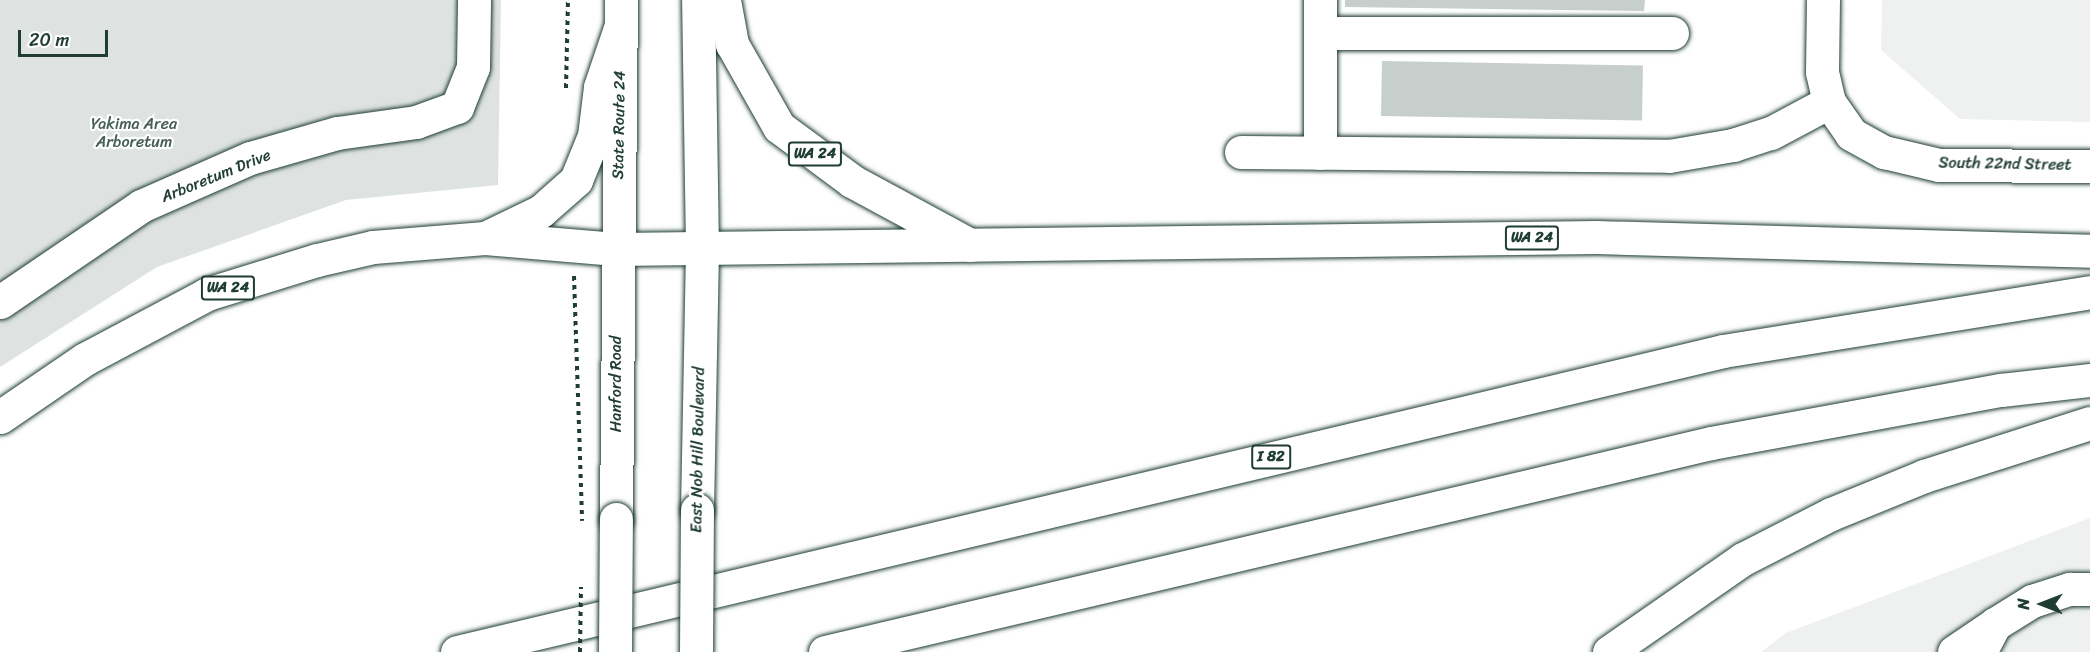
<!DOCTYPE html>
<style>
body{margin:0}
#map{position:relative;width:2090px;height:652px;overflow:hidden;background:#fff;font-family:Sriracha,sans-serif}
div>[style]{position:absolute}
.built>*{inset:0;background:#eef1f0}
.green>*{inset:0;background:#dee3e2}
.building>*{inset:0;background:#c7cfcc;transform-origin:0 0}
.path>*{height:4px;margin-top:-2px;transform-origin:0;background:repeating-linear-gradient(90deg,#1f3d34 0 4.5px,transparent 0 9px)}
.roads{filter:drop-shadow(0 0 2px #1f3d34) drop-shadow(0 0 2px #1f3d34)}
.minor>*{height:33px;margin:-16.5px;padding:0 16.5px;transform-origin:16.5px;border-radius:16.5px;background:#fff}
.major>*{height:33px;margin:-16.5px;padding:0 16.5px;transform-origin:16.5px;border-radius:16.5px;background:#fff}
.highway>*{height:33px;margin:-16.5px;padding:0 16.5px;transform-origin:16.5px;border-radius:16.5px;background:#fff}
.path-bridge>*{height:4px;margin-top:-2px;transform-origin:0;background:repeating-linear-gradient(90deg,#1f3d34 0 4.5px,transparent 0 9px)}
.bridges{filter:drop-shadow(0 0 2px #1f3d34) drop-shadow(0 0 2px #1f3d34)}
.major-bridge>*{height:33px;margin:-16.5px;padding:0 16.5px;transform-origin:16.5px;border-radius:16.5px;background:#fff}
span{translate:-50% -50%;white-space:nowrap;text-align:center;line-height:1.15;-webkit-text-stroke:4.5px #fff;paint-order:stroke}
.shield-label span{padding:2px 4px;background:#fff;border:2px solid;border-radius:4px;-webkit-text-stroke-width:0}
.shield-label{font-size:15px;color:#1f3d34;font-weight:700}
.park-label{font-size:16px;color:#455e57}
.street-label{font-size:16px;color:#1f3d34}
.north{position:absolute;left:2012px;top:574px;width:60px;height:60px;-webkit-text-stroke:4px #fff;paint-order:stroke;rotate:270deg;font-size:16px;font-weight:700;line-height:24px;text-align:center;color:#1f3d34}
.north::after{content:'';display:block;margin:auto;width:21px;height:27px;background:#1f3d34;clip-path:polygon(50% 0,100% 100%,50% 72%,0 100%)}
.scale{position:absolute;left:18px;top:30px;width:90px;height:27px;box-sizing:border-box;border:3px solid #1f3d34;border-top:0;padding-left:8px;font-size:18px;line-height:21px;white-space:nowrap;color:#1f3d34;-webkit-text-stroke:4px #fff;paint-order:stroke}
</style>
<div id="map">
<div class="built">
<div style="clip-path:polygon(1882px 0,2090px 0,2090px 122px,1960px 119px,1881px 50px)"></div>
<div style="clip-path:polygon(2090px 518px,2090px 652px,1761px 652px,1786px 633px)"></div>
</div>
<div class="green">
<div style="clip-path:polygon(0 0,501px 0,498px 185px,346px 200px,157px 267px,0 367px)"></div>
</div>
<div class="building">
<div style="clip-path:polygon(1345px 0,1645px 0,1644px 11px,1345px 7px)"></div>
<div style="left:1382px;top:61px;width:261px;height:55px;rotate:1deg"></div>
</div>
<div class="path">
<div style="left:566px;top:88px;width:88px;rotate:-88.7deg"></div>
<div style="left:574px;top:276px;width:245px;rotate:88.1deg"></div>
</div>
<div class="roads">
<div class="minor">
<div style="left:1320px;top:0;width:153px;rotate:90deg"></div>
<div style="left:1823px;top:0;width:72px;rotate:90.8deg"></div>
<div style="left:1822px;top:72px;width:31px;rotate:77deg"></div>
<div style="left:1829px;top:102px;width:39px;rotate:55deg"></div>
<div style="left:1851px;top:134px;width:38px;rotate:29deg"></div>
<div style="left:1884px;top:152px;width:57px;rotate:13.3deg"></div>
<div style="left:1939px;top:165px;width:151px;rotate:0.4deg"></div>
<div style="left:1320px;top:33px;width:352px"></div>
<div style="left:1241px;top:152px;width:428px;rotate:0.5deg"></div>
<div style="left:1669px;top:156px;width:65px;rotate:-9.8deg"></div>
<div style="left:1733px;top:145px;width:40px;rotate:-18deg"></div>
<div style="left:1771px;top:133px;width:66px;rotate:-28.1deg"></div>
<div style="left:0;top:302px;width:171px;rotate:-34.2deg"></div>
<div style="left:141px;top:206px;width:119px;rotate:-23.8deg"></div>
<div style="left:250px;top:158px;width:91px;rotate:-16deg"></div>
<div style="left:337px;top:133px;width:80px;rotate:-7.9deg"></div>
<div style="left:416px;top:122px;width:44px;rotate:-20.1deg"></div>
<div style="left:457px;top:107px;width:43px;rotate:-68.2deg"></div>
<div style="left:473px;top:67px;width:67px;rotate:-89.1deg"></div>
<div style="left:1954px;top:652px;width:50px;rotate:-34.3deg"></div>
<div style="left:1980px;top:652px;width:32px;rotate:-62deg"></div>
<div style="left:1995px;top:624px;width:44px;rotate:-31.9deg"></div>
<div style="left:2032px;top:601px;width:40px;rotate:-18deg"></div>
<div style="left:2070px;top:589px;width:20px"></div>
</div>
<div class="major">
<div style="left:697px;top:510px;width:262px;rotate:-88.9deg"></div>
<div style="left:702px;top:248px;width:248px;rotate:-90.9deg"></div>
<div style="left:616px;top:519px;width:519px;rotate:-89.45deg"></div>
</div>
<div class="highway">
<div style="left:724px;top:0;width:45px;rotate:79.7deg"></div>
<div style="left:732px;top:44px;width:95px;rotate:60.5deg"></div>
<div style="left:779px;top:127px;width:91px;rotate:36.5deg"></div>
<div style="left:852px;top:181px;width:134px;rotate:28.5deg"></div>
<div style="left:485px;top:238px;width:62px;rotate:-25.7deg"></div>
<div style="left:541px;top:211px;width:47px;rotate:-41.5deg"></div>
<div style="left:576px;top:180px;width:48px;rotate:-67.8deg"></div>
<div style="left:594px;top:136px;width:49px;rotate:-83deg"></div>
<div style="left:600px;top:87px;width:65px;rotate:-71.3deg"></div>
<div style="left:0;top:417px;width:103px;rotate:-34.3deg"></div>
<div style="left:85px;top:359px;width:138px;rotate:-28deg"></div>
<div style="left:207px;top:294px;width:115px;rotate:-17.2deg"></div>
<div style="left:317px;top:260px;width:57px;rotate:-13.1deg"></div>
<div style="left:373px;top:247px;width:112px;rotate:-4.6deg"></div>
<div style="left:485px;top:238px;width:131px;rotate:4.8deg"></div>
<div style="left:616px;top:249px;width:980px;rotate:-0.7deg"></div>
<div style="left:1596px;top:237px;width:494px;rotate:1.6deg"></div>
<div style="left:457px;top:652px;width:1301px;rotate:-13.37deg"></div>
<div style="left:1723px;top:351px;width:372px;rotate:-9.1deg"></div>
<div style="left:825px;top:652px;width:910px;rotate:-13.27deg"></div>
<div style="left:1711px;top:443px;width:295px;rotate:-10.4deg"></div>
<div style="left:2001px;top:390px;width:90px;rotate:-6.4deg"></div>
<div style="left:1609px;top:652px;width:163px;rotate:-34.8deg"></div>
<div style="left:1743px;top:559px;width:99px;rotate:-27.1deg"></div>
<div style="left:1831px;top:514px;width:100px;rotate:-22.2deg"></div>
<div style="left:1924px;top:476px;width:174px;rotate:-17.7deg"></div>
</div>
</div>
<div class="path-bridge">
<div style="left:580px;top:652px;width:65px;rotate:-89.1deg"></div>
</div>
<div class="bridges">
<div class="major-bridge">
<div style="left:615px;top:652px;width:133px;rotate:-89.6deg"></div>
<div style="left:696px;top:652px;width:142px;rotate:-89.6deg"></div>
</div>
</div>
<div class="shield-label">
<span style="left:815px;top:154px">WA 24</span>
<span style="left:1532px;top:238px">WA 24</span>
<span style="left:228px;top:288px">WA 24</span>
<span style="left:1271px;top:457px">I 82</span>
</div>
<div class="park-label">
<span style="left:134px;top:133px">Yakima Area<br>Arboretum</span>
</div>
<div class="street-label">
<span style="left:619px;top:125px;rotate:-89deg">State Route 24</span>
<span style="left:2005px;top:164px;rotate:1deg">South 22nd Street</span>
<span style="left:216px;top:176px;rotate:-22deg">Arboretum Drive</span>
<span style="left:616px;top:384px;rotate:-90deg">Hanford Road</span>
<span style="left:698px;top:450px;rotate:-89deg">East Nob Hill Boulevard</span>
</div>
<div class="north">N</div>
<div class="scale">20 m</div>
</div>
